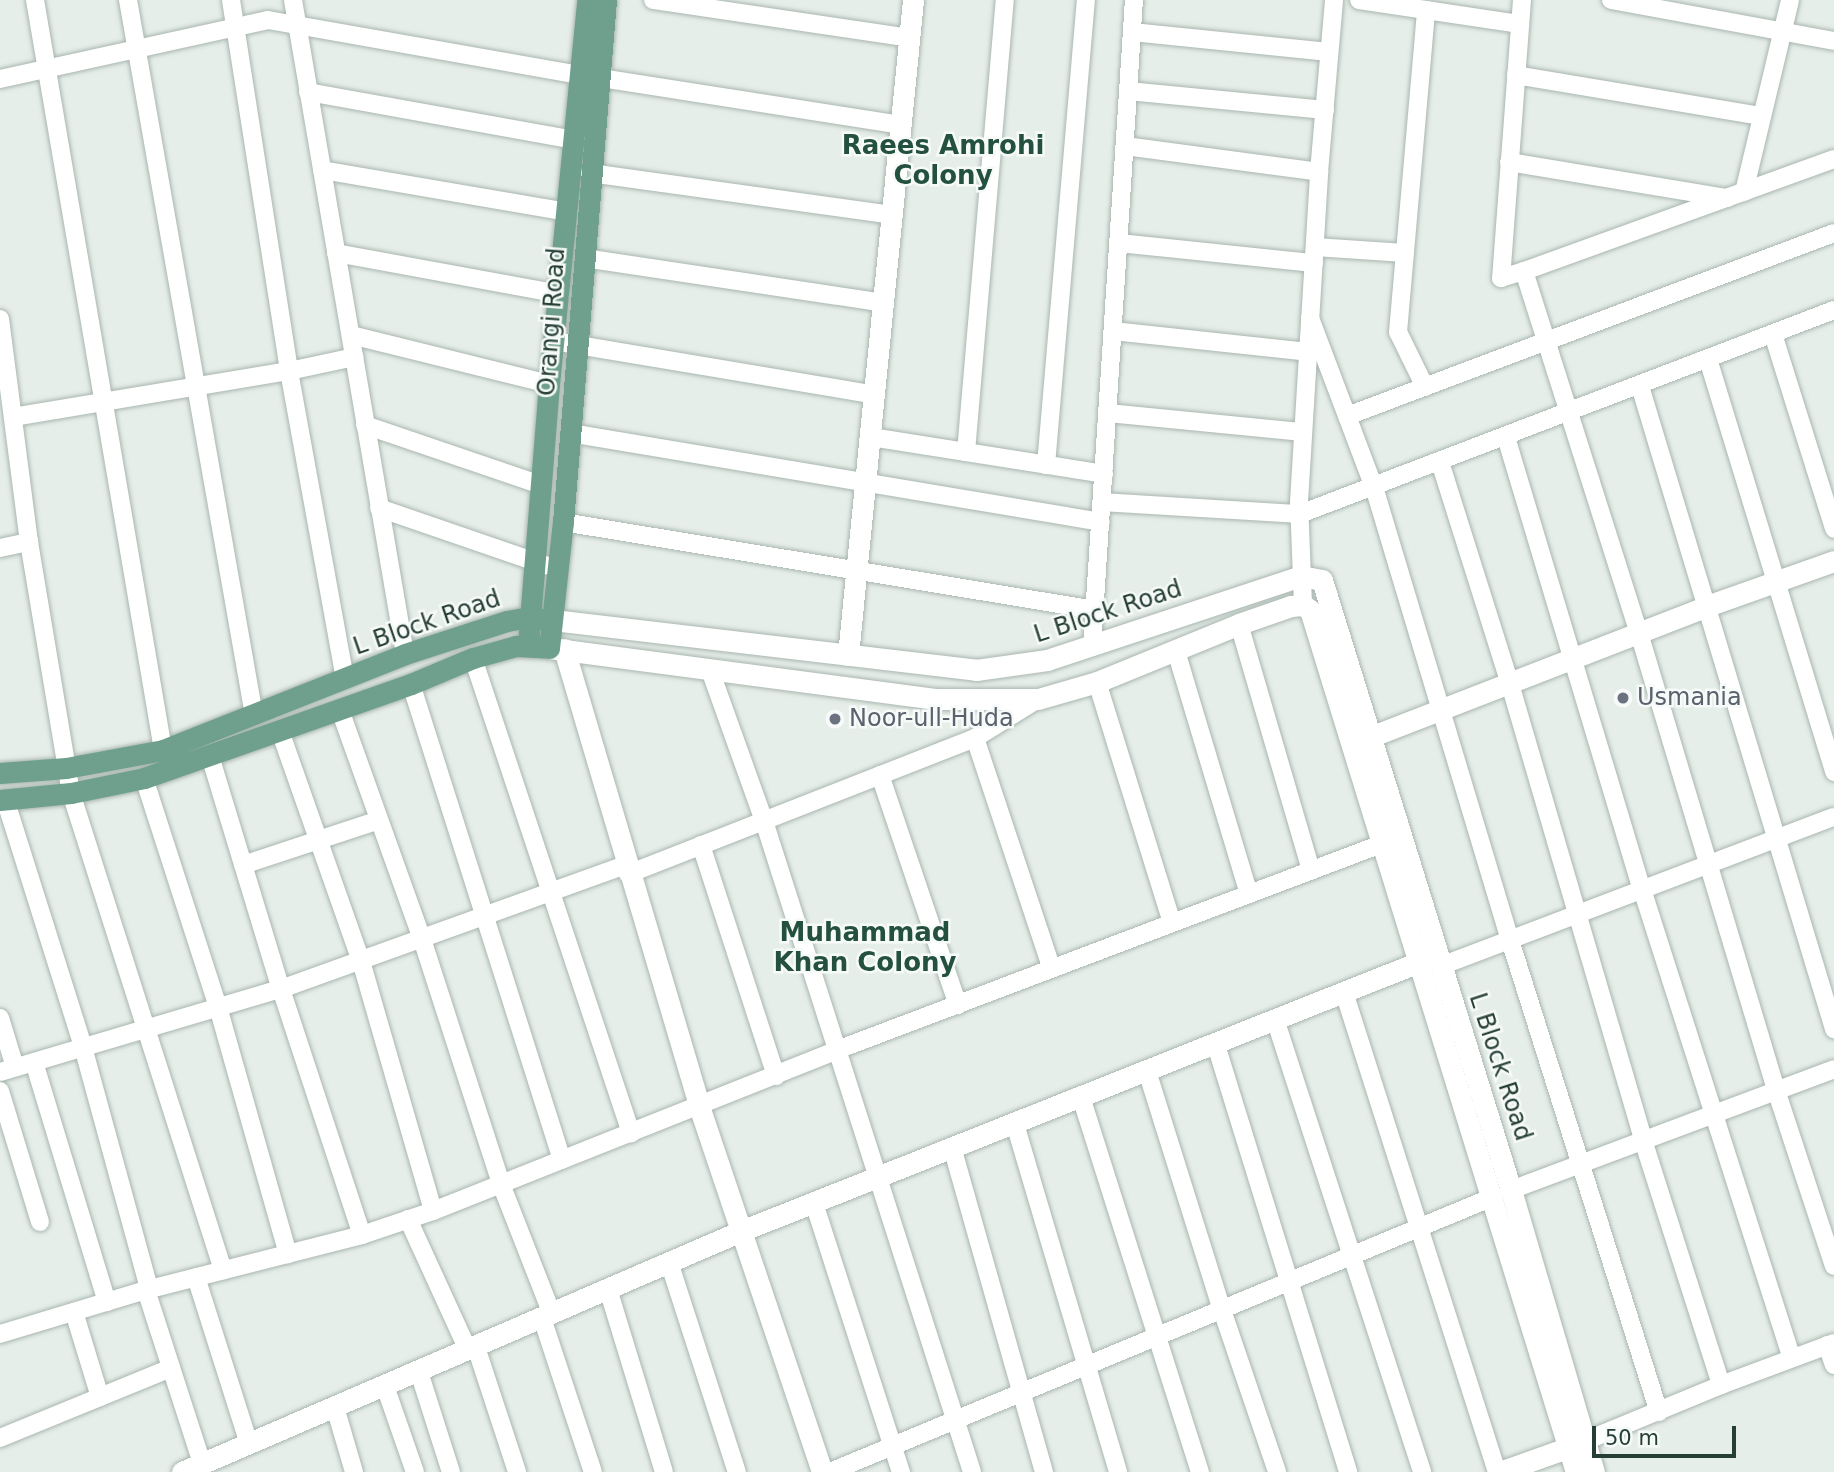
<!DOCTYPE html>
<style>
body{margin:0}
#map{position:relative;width:1834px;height:1472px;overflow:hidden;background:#e6eee9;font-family:"DejaVu Sans",sans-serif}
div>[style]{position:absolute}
.roads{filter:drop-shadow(0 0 2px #a9b6af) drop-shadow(0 0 2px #a9b6af)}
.street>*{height:18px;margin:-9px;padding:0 9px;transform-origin:9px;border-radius:9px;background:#fff}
.secondary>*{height:21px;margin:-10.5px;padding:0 10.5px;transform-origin:10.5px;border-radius:10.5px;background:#fff}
.primary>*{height:21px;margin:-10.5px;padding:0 10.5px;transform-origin:10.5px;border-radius:10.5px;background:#6ea08d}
.dots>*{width:19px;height:19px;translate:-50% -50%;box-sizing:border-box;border:4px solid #f6faf8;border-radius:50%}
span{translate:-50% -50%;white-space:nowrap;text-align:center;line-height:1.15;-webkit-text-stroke:5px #f6faf8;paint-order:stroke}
.street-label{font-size:24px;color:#263f35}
.worship-label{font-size:24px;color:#5b616d}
.left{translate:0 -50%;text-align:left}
.neighbourhood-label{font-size:26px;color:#23503f;font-weight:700}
.scale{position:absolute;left:1592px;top:1426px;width:144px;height:32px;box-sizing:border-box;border:4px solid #263f35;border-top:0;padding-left:9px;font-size:21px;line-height:24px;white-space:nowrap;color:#263f35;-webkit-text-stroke:5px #f6faf8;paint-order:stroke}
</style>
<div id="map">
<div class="roads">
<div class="street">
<div style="left:35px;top:0;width:761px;rotate:80.31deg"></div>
<div style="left:128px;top:0;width:726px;rotate:80.01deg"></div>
<div style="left:231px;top:0;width:376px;rotate:81.1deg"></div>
<div style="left:289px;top:371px;width:313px;rotate:79.7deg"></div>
<div style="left:293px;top:0;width:664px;rotate:80.28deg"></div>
<div style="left:653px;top:0;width:259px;rotate:8.4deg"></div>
<div style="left:1359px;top:0;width:163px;rotate:8.5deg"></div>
<div style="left:1522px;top:0;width:279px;rotate:94.3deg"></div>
<div style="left:1501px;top:278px;width:24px;rotate:-17deg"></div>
<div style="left:1611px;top:0;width:227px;rotate:10.4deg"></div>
<div style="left:1132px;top:32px;width:198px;rotate:5.8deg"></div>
<div style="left:1516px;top:75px;width:249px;rotate:9.5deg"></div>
<div style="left:601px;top:78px;width:304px;rotate:8.9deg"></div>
<div style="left:0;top:79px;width:274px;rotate:-12.4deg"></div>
<div style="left:268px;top:20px;width:317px;rotate:10deg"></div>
<div style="left:1128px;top:91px;width:198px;rotate:5.5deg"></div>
<div style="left:308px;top:92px;width:270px;rotate:10.2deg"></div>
<div style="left:1125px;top:146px;width:196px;rotate:7.6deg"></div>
<div style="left:1834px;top:159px;width:330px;rotate:160.1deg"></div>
<div style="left:1524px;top:271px;width:380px;rotate:72.4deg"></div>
<div style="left:1639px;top:633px;width:477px;rotate:73.3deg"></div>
<div style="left:1776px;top:1090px;width:185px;rotate:71.8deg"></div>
<div style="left:1509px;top:162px;width:221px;rotate:9.4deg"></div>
<div style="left:322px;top:170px;width:250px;rotate:9.7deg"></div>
<div style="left:590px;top:173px;width:305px;rotate:7.9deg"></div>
<div style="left:1744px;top:192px;width:197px;rotate:-76.5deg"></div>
<div style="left:1119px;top:243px;width:196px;rotate:5.9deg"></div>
<div style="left:1315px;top:247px;width:90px;rotate:3.8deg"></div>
<div style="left:336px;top:253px;width:228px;rotate:10.4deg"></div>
<div style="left:584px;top:258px;width:303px;rotate:8.5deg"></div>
<div style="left:1310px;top:318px;width:181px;rotate:69.3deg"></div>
<div style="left:1374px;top:487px;width:473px;rotate:73.3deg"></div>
<div style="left:1510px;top:940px;width:495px;rotate:72.5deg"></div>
<div style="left:0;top:319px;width:225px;rotate:82.6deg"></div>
<div style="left:29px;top:542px;width:254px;rotate:80.5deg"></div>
<div style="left:71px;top:793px;width:501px;rotate:72.33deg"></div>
<div style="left:1113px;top:331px;width:196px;rotate:6.1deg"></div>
<div style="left:1773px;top:334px;width:204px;rotate:72.6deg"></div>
<div style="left:351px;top:335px;width:204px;rotate:13.9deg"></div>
<div style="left:554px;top:341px;width:326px;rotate:9.5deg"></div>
<div style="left:1708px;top:359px;width:432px;rotate:73deg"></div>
<div style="left:1640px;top:386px;width:672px;rotate:73.21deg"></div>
<div style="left:1425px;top:387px;width:61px;rotate:-116.1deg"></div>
<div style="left:1398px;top:332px;width:323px;rotate:-85deg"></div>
<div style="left:1108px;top:413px;width:196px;rotate:5.6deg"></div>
<div style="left:1347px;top:416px;width:520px;rotate:-20.59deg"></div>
<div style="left:13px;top:417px;width:280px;rotate:-9.5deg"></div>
<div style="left:289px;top:371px;width:67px;rotate:-12deg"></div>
<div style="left:365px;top:425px;width:186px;rotate:18.8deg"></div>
<div style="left:570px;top:433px;width:538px;rotate:9.51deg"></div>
<div style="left:871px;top:437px;width:236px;rotate:9deg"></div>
<div style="left:1506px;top:437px;width:472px;rotate:73.3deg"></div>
<div style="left:1642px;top:889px;width:492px;rotate:72.3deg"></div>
<div style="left:966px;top:452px;width:454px;rotate:-85.1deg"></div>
<div style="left:1440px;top:462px;width:233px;rotate:72.5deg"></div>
<div style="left:1510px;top:684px;width:475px;rotate:73.7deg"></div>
<div style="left:1643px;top:1140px;width:257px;rotate:72.3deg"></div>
<div style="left:1046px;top:465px;width:467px;rotate:-85.1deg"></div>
<div style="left:1102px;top:502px;width:198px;rotate:3.5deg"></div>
<div style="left:1300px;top:514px;width:572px;rotate:-20.91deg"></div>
<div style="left:379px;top:508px;width:176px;rotate:19deg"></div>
<div style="left:563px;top:522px;width:539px;rotate:9.39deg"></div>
<div style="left:0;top:548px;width:30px;rotate:-12deg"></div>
<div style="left:1303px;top:605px;width:103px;rotate:-92.2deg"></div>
<div style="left:1299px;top:502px;width:331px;rotate:-86.5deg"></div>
<div style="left:1319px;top:172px;width:173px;rotate:-85deg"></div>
<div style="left:1239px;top:624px;width:257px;rotate:73.7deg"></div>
<div style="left:1092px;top:647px;width:648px;rotate:-86.29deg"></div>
<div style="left:1176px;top:651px;width:254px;rotate:73.3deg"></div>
<div style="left:473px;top:658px;width:501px;rotate:71.6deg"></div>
<div style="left:710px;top:670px;width:160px;rotate:70.3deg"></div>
<div style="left:764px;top:821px;width:683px;rotate:72.28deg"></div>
<div style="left:1097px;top:682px;width:252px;rotate:72.7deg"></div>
<div style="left:411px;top:684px;width:499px;rotate:72.4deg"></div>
<div style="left:340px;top:710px;width:243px;rotate:70.3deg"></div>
<div style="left:422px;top:939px;width:257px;rotate:72.1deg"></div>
<div style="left:501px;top:1184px;width:140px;rotate:68.6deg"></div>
<div style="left:280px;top:731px;width:244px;rotate:70.6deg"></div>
<div style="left:361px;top:961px;width:260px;rotate:73.9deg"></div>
<div style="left:975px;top:738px;width:243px;rotate:71.6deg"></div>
<div style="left:210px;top:756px;width:244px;rotate:73.1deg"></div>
<div style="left:281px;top:989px;width:259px;rotate:71.8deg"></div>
<div style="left:880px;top:775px;width:243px;rotate:71.3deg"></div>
<div style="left:144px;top:778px;width:241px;rotate:72.1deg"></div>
<div style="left:218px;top:1007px;width:257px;rotate:74.2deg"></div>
<div style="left:5px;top:799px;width:260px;rotate:72.5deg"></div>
<div style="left:83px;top:1047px;width:251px;rotate:74.7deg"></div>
<div style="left:701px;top:845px;width:243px;rotate:72deg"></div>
<div style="left:243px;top:865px;width:143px;rotate:-18.3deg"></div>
<div style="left:628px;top:874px;width:373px;rotate:-21.4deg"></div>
<div style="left:975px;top:738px;width:74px;rotate:-31.8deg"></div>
<div style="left:1441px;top:966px;width:420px;rotate:-20.8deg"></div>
<div style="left:1344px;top:992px;width:504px;rotate:72.32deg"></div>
<div style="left:0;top:1018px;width:51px;rotate:73deg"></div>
<div style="left:1275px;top:1019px;width:476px;rotate:72deg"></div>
<div style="left:1216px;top:1045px;width:447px;rotate:72.8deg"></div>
<div style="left:34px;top:1062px;width:251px;rotate:73.1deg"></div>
<div style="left:1147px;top:1071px;width:250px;rotate:72.6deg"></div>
<div style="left:1222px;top:1310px;width:171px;rotate:71.2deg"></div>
<div style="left:0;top:1072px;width:293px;rotate:-16.5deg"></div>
<div style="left:281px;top:989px;width:366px;rotate:-19.8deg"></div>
<div style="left:0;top:1091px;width:137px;rotate:73deg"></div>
<div style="left:1081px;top:1097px;width:393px;rotate:72.4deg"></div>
<div style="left:1015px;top:1124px;width:363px;rotate:73.5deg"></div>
<div style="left:952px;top:1147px;width:338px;rotate:74.2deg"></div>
<div style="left:1511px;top:1190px;width:345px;rotate:-20.5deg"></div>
<div style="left:814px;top:1203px;width:283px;rotate:72.1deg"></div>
<div style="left:408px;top:1219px;width:144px;rotate:65.4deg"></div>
<div style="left:669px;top:1262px;width:221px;rotate:72.1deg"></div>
<div style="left:196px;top:1277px;width:175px;rotate:72.4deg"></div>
<div style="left:608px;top:1289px;width:191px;rotate:73deg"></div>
<div style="left:146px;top:1290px;width:182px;rotate:72.1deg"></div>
<div style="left:74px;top:1312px;width:89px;rotate:73deg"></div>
<div style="left:542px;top:1318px;width:162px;rotate:71.7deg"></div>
<div style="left:0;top:1334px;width:152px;rotate:-16.8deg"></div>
<div style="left:146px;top:1290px;width:223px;rotate:-14.3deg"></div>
<div style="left:362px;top:1235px;width:75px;rotate:-18.7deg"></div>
<div style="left:433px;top:1211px;width:435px;rotate:-21.7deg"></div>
<div style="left:837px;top:1050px;width:585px;rotate:-20.73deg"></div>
<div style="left:1827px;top:1345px;width:21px;rotate:71deg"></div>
<div style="left:476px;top:1347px;width:132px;rotate:71.8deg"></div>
<div style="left:419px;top:1372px;width:105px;rotate:72.3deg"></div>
<div style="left:385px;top:1386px;width:91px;rotate:70.8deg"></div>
<div style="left:335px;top:1407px;width:68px;rotate:73.7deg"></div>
<div style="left:0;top:1438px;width:185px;rotate:-22.3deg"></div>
<div style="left:1583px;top:1442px;width:149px;rotate:-22.4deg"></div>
<div style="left:1721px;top:1385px;width:121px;rotate:-20.4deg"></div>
<div style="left:830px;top:1472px;width:718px;rotate:-22.53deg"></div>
</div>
<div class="secondary">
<div style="left:553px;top:620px;width:426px;rotate:6.7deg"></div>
<div style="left:976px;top:670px;width:72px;rotate:-8deg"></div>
<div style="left:1047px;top:660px;width:268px;rotate:-18.3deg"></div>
<div style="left:1301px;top:576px;width:21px;rotate:11deg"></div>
<div style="left:1322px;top:580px;width:639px;rotate:72.79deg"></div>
<div style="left:1511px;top:1190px;width:294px;rotate:73.6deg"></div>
<div style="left:549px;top:648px;width:393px;rotate:7.5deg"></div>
<div style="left:939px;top:699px;width:99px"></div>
<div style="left:1038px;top:699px;width:61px;rotate:-16.1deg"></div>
<div style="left:1097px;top:682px;width:153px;rotate:-22.2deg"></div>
<div style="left:1239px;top:624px;width:55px;rotate:-19.1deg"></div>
<div style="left:1291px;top:606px;width:12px;rotate:-5deg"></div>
<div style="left:1303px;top:605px;width:9px;rotate:36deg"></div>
<div style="left:1310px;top:610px;width:902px;rotate:72.85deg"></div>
<div style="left:564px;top:649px;width:477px;rotate:73.5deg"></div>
<div style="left:699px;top:1106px;width:386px;rotate:71.4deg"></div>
<div style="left:848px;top:655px;width:658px;rotate:-84.33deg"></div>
<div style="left:1370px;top:737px;width:362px;rotate:-21.2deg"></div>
<div style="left:1707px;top:606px;width:135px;rotate:-19.5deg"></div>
<div style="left:182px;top:1472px;width:609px;rotate:-23.32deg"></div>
<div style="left:741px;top:1231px;width:729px;rotate:-21.64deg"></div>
<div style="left:1500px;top:1472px;width:86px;rotate:-19.7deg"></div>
</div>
<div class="primary">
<div style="left:528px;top:645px;width:262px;rotate:-85.4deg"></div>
<div style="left:549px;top:384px;width:386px;rotate:-84.3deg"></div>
<div style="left:0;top:773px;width:66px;rotate:-4.3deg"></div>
<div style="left:66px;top:768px;width:99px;rotate:-10.5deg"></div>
<div style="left:163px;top:750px;width:260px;rotate:-21.6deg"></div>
<div style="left:405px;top:654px;width:107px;rotate:-17.9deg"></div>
<div style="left:507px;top:621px;width:22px;rotate:-10deg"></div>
<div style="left:529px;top:617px;width:13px;rotate:9deg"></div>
<div style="left:0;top:800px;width:71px;rotate:-5.6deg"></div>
<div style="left:71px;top:793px;width:75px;rotate:-11.6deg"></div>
<div style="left:144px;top:778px;width:283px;rotate:-19.4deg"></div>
<div style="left:411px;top:684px;width:67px;rotate:-22.8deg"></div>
<div style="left:473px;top:658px;width:45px;rotate:-15.6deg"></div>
<div style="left:516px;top:646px;width:33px;rotate:3deg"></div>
<div style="left:549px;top:648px;width:127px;rotate:-83.7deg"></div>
<div style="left:563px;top:522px;width:524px;rotate:-85.29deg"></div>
</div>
</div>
<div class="dots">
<div style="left:1623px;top:698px;background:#6b7280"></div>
<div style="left:835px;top:719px;background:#6b7280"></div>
</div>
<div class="street-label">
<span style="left:552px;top:322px;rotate:-86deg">Orangi Road</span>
<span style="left:1108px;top:612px;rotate:-18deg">L Block Road</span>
<span style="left:427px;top:623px;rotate:-19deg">L Block Road</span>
<span style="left:1500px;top:1067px;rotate:72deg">L Block Road</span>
</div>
<div class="worship-label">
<span class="left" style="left:1637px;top:698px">Usmania</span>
<span class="left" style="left:849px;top:719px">Noor-ull-Huda</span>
</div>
<div class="neighbourhood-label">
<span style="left:943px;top:161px">Raees Amrohi<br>Colony</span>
<span style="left:865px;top:948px">Muhammad<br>Khan Colony</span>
</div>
<div class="scale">50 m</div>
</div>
